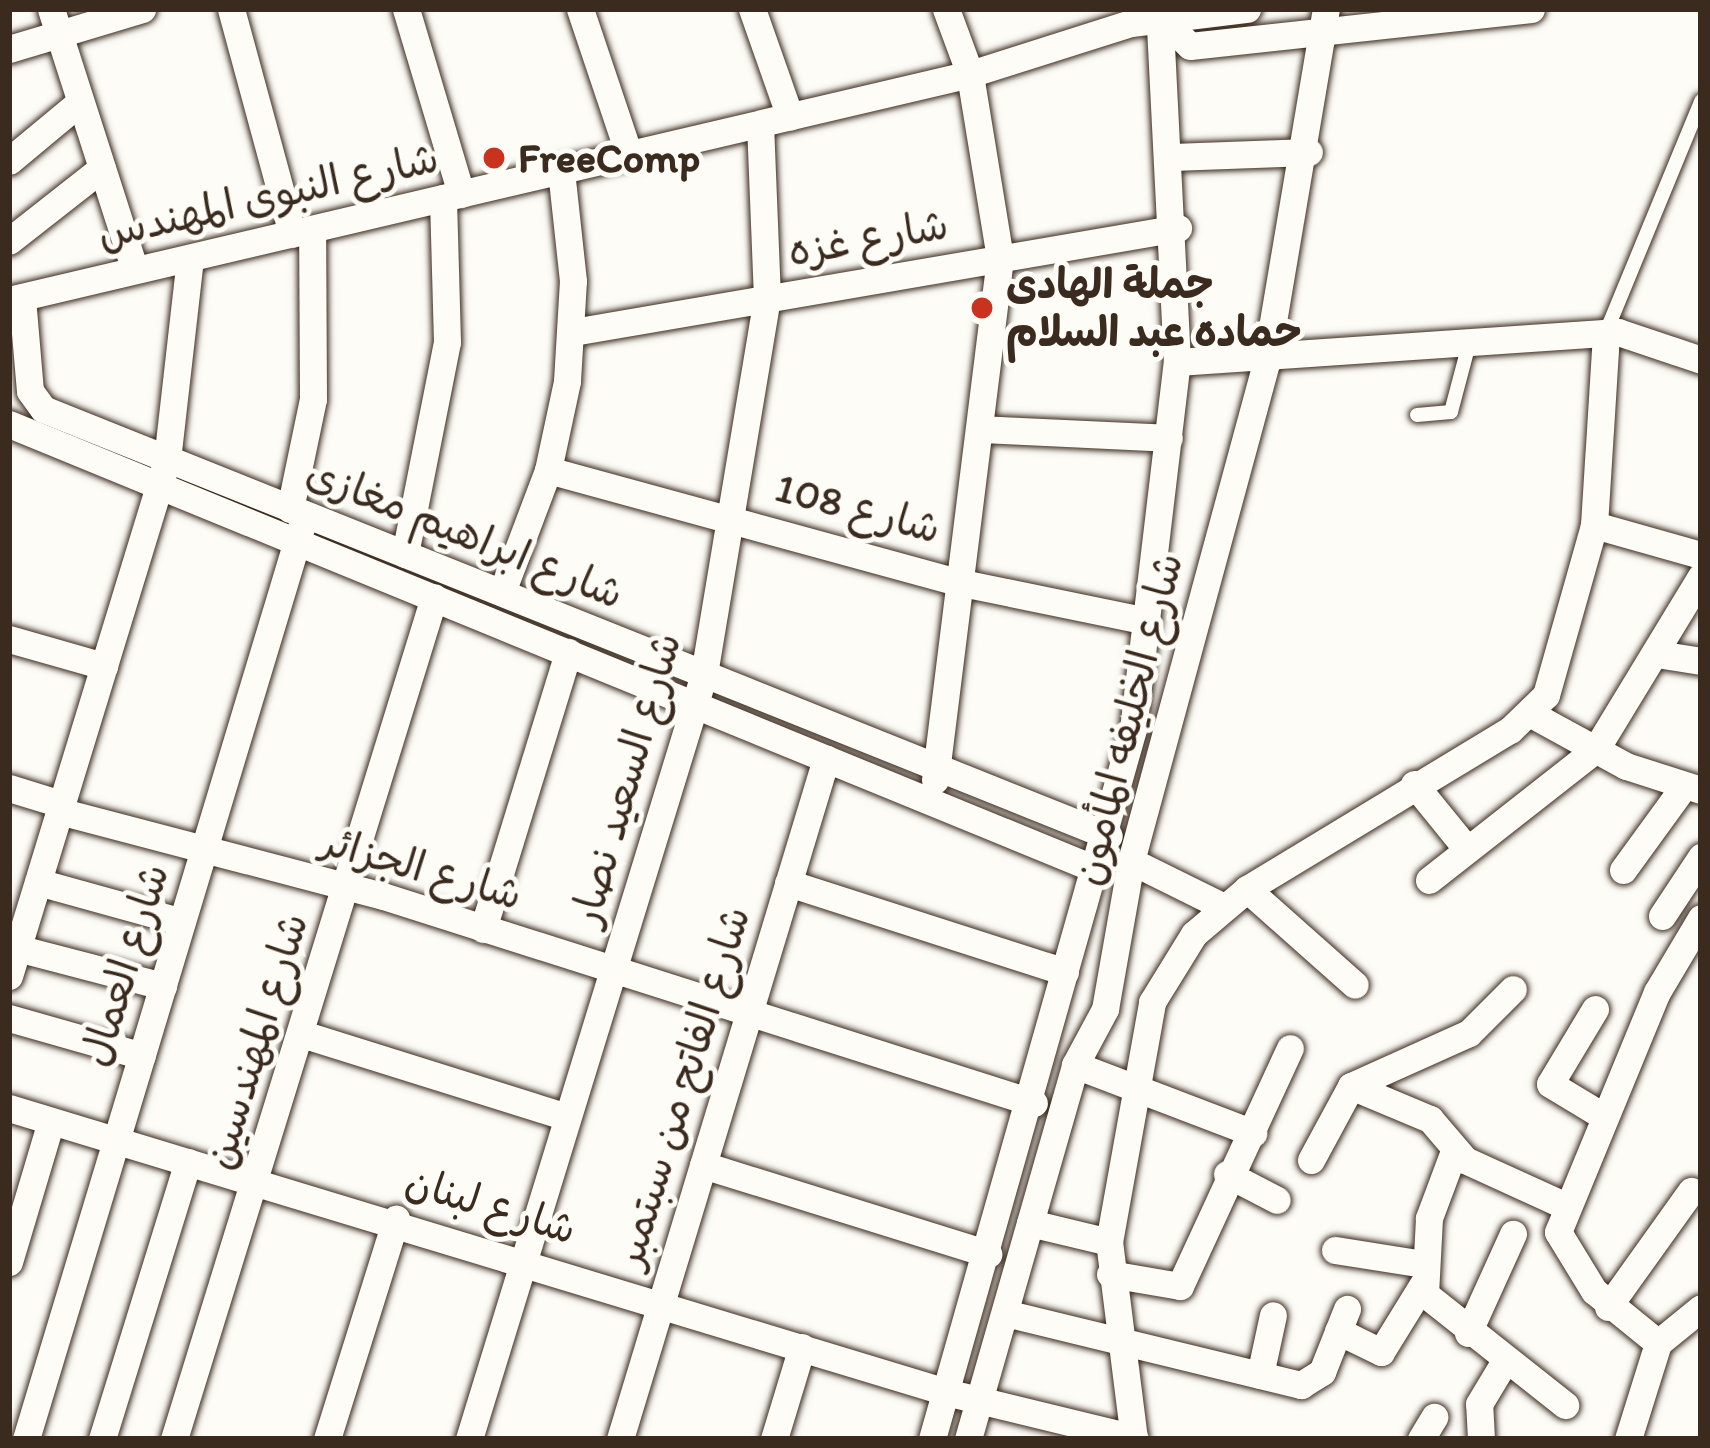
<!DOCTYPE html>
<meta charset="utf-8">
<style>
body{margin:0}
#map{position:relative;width:1710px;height:1448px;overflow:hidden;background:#fdfcf7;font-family:Itim,"Playpen Sans Arabic",sans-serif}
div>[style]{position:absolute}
.roads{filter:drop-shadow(0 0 3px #3b2a1e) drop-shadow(0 0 3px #3b2a1e)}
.lane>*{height:14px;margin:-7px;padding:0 7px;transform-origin:7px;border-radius:7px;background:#fdfcf7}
.street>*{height:27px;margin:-13.5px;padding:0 13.5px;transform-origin:13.5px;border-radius:13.5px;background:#fdfcf7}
.dots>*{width:33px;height:33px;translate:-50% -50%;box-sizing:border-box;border:6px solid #fdfcf7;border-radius:50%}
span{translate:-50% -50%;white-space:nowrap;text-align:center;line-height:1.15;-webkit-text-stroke:10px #fdfcf7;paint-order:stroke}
.poi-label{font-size:42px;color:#3b2a1e;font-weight:700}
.left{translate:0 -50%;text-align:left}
.street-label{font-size:42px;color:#3b2a1e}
.frame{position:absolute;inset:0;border:12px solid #3b2a1e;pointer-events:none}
</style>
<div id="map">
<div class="roads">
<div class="lane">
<div style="left:1606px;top:332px;width:250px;rotate:-67.6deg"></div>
<div style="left:1417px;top:415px;width:34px;rotate:-5deg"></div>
<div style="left:1451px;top:412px;width:70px;rotate:-75.2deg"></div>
</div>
<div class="street">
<div style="left:51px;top:9px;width:274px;rotate:72.2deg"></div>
<div style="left:231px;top:9px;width:233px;rotate:74.8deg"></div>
<div style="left:406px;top:9px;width:193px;rotate:73.4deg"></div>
<div style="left:580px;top:9px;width:154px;rotate:71.4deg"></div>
<div style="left:752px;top:9px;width:114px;rotate:70.6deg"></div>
<div style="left:1161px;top:18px;width:40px;rotate:44deg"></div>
<div style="left:1190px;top:46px;width:343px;rotate:-6.2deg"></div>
<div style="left:9px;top:49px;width:139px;rotate:-16.7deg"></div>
<div style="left:1172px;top:157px;width:137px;rotate:-2.1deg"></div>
<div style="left:9px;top:161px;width:92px;rotate:-39.7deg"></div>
<div style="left:9px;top:241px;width:118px;rotate:-38.1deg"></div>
<div style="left:22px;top:298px;width:93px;rotate:85.1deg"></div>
<div style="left:30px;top:391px;width:22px;rotate:54deg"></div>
<div style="left:43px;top:409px;width:1148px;rotate:21.83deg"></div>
<div style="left:9px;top:300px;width:987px;rotate:-13.23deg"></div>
<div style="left:970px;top:74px;width:169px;rotate:-17.6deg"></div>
<div style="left:1131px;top:23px;width:117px;rotate:-6.9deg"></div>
<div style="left:573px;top:332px;width:614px;rotate:-9.75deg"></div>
<div style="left:1177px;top:362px;width:442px;rotate:-3.9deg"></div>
<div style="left:1618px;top:332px;width:88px;rotate:18.6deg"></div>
<div style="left:9px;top:424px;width:1179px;rotate:22.28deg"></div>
<div style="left:980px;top:429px;width:189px;rotate:2.7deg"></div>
<div style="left:548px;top:470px;width:429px;rotate:15.3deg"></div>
<div style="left:962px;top:583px;width:189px;rotate:11.6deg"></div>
<div style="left:290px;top:509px;width:112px;rotate:-78.2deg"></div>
<div style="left:313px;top:399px;width:169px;rotate:-90.3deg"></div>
<div style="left:1594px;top:525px;width:111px;rotate:15.7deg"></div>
<div style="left:405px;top:554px;width:216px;rotate:-78.8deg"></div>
<div style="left:447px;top:342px;width:144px;rotate:-91.6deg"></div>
<div style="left:502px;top:592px;width:130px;rotate:-69.3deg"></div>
<div style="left:548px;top:470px;width:91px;rotate:-77.9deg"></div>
<div style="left:567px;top:381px;width:100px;rotate:-86.6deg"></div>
<div style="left:573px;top:281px;width:112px;rotate:-96.2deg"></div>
<div style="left:9px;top:639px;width:99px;rotate:15.9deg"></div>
<div style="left:1657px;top:654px;width:45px;rotate:9deg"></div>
<div style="left:1531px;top:714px;width:108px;rotate:28.7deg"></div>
<div style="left:1626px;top:766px;width:79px;rotate:17.7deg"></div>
<div style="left:935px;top:780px;width:526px;rotate:-82.9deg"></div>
<div style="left:1000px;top:258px;width:186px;rotate:-99.3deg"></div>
<div style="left:970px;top:74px;width:69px;rotate:-110.3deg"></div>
<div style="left:1414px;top:784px;width:82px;rotate:50.9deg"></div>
<div style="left:9px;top:788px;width:54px;rotate:17.1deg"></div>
<div style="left:59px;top:811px;width:335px;rotate:14.7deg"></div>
<div style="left:383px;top:896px;width:683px;rotate:17.64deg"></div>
<div style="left:1131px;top:861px;width:104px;rotate:26.3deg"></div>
<div style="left:1623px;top:870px;width:104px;rotate:-54deg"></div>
<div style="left:1429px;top:880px;width:212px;rotate:-38.1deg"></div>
<div style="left:1596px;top:749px;width:202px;rotate:-58.7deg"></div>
<div style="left:38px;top:882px;width:149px;rotate:15.5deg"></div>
<div style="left:788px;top:883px;width:291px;rotate:17.8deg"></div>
<div style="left:1247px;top:889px;width:144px;rotate:41.6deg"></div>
<div style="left:1662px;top:916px;width:71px;rotate:-56.5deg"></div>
<div style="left:483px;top:929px;width:290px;rotate:-72.9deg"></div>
<div style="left:17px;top:948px;width:151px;rotate:14.6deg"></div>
<div style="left:9px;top:976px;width:540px;rotate:-72.98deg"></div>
<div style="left:167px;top:460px;width:203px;rotate:-83.5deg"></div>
<div style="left:1595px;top:1009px;width:87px;rotate:121deg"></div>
<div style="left:1550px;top:1084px;width:62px;rotate:31.1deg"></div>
<div style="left:9px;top:1018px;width:138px;rotate:15.9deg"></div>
<div style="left:302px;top:1034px;width:278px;rotate:17.4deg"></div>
<div style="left:1075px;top:1065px;width:191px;rotate:20.9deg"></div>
<div style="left:1351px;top:1086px;width:86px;rotate:22.7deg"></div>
<div style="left:1430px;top:1119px;width:54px;rotate:49.5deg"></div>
<div style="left:1465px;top:1160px;width:113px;rotate:24.5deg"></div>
<div style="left:9px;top:1108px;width:979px;rotate:16.86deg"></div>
<div style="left:946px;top:1392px;width:194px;rotate:13.7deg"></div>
<div style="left:1454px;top:1151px;width:72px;rotate:110.5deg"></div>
<div style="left:1429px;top:1218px;width:76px;rotate:93deg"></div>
<div style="left:1425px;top:1294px;width:179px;rotate:38.4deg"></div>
<div style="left:1311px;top:1160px;width:84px;rotate:-61.6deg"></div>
<div style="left:1351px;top:1086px;width:129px;rotate:-24.2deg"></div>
<div style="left:1469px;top:1033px;width:62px;rotate:-45deg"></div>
<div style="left:703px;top:1165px;width:299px;rotate:17.3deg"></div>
<div style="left:1227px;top:1174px;width:56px;rotate:27.5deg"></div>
<div style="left:1030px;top:1223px;width:81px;rotate:13.5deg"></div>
<div style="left:1335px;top:1250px;width:89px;rotate:9deg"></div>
<div style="left:9px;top:1262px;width:147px;rotate:-73.4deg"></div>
<div style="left:1110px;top:1274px;width:71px;rotate:9.7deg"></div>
<div style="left:1180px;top:1286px;width:262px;rotate:-65.2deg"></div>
<div style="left:1608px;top:1307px;width:143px;rotate:-54.4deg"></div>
<div style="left:1005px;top:1313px;width:305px;rotate:13.7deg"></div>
<div style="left:1301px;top:1385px;width:25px;rotate:-32deg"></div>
<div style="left:1322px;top:1372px;width:68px;rotate:-68.4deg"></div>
<div style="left:1338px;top:1331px;width:48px;rotate:26deg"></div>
<div style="left:1381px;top:1352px;width:80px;rotate:-58.3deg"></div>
<div style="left:1468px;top:1333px;width:109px;rotate:-65.6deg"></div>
<div style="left:1658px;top:1343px;width:82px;rotate:-140.9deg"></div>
<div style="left:1594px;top:1291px;width:69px;rotate:-121.4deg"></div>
<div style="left:1558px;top:1232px;width:260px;rotate:-67.6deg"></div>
<div style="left:1657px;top:992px;width:86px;rotate:-59.3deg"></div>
<div style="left:1260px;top:1375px;width:61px;rotate:-77.8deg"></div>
<div style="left:26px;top:1439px;width:956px;rotate:-73.21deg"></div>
<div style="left:102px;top:1439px;width:290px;rotate:-72.8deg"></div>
<div style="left:174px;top:1439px;width:881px;rotate:-72.84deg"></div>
<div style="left:327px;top:1439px;width:231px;rotate:-72.6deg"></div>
<div style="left:469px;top:1439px;width:800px;rotate:-72.92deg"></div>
<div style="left:704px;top:674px;width:381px;rotate:-80.5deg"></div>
<div style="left:767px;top:298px;width:172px;rotate:-92.3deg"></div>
<div style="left:620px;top:1439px;width:711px;rotate:-73.15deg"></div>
<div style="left:774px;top:1439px;width:96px;rotate:-73.1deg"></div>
<div style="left:932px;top:1439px;width:738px;rotate:-74.19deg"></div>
<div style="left:1133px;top:729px;width:370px;rotate:-83.2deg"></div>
<div style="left:1177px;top:362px;width:353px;rotate:-92.9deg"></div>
<div style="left:968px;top:1439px;width:389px;rotate:-74deg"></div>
<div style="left:1075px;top:1065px;width:64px;rotate:-61.8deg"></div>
<div style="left:1105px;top:1009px;width:150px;rotate:-80deg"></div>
<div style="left:1131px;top:861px;width:516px;rotate:-74.83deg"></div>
<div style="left:1266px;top:363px;width:359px;rotate:-80.4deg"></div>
<div style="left:1134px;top:1439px;width:199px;rotate:-97.2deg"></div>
<div style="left:1109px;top:1242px;width:244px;rotate:-79.8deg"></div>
<div style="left:1152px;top:1002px;width:80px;rotate:-58.3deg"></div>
<div style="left:1194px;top:934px;width:70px;rotate:-40.3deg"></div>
<div style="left:1247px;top:889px;width:307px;rotate:-31.2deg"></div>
<div style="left:1510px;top:730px;width:50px;rotate:-44.2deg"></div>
<div style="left:1546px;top:695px;width:177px;rotate:-74.2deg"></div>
<div style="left:1594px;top:525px;width:193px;rotate:-86.4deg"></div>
<div style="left:1421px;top:1439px;width:26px;rotate:-59deg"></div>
<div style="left:1481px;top:1439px;width:35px;rotate:-93deg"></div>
<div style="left:1479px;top:1404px;width:47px;rotate:-59deg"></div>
<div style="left:1628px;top:1439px;width:101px;rotate:-72.6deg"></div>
<div style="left:1658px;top:1343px;width:55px;rotate:-39.1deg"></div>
</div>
</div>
<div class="dots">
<div style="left:494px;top:158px;background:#c8321e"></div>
<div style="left:982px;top:308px;background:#c8321e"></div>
</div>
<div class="poi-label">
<span class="left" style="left:518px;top:158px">FreeComp</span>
<span class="left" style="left:1006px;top:308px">جملة الهادى<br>حماده عبد السلام</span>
</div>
<div class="street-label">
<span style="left:268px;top:196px;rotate:-13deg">شارع النبوى المهندس</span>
<span style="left:868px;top:238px;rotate:-10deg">شارع غزه</span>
<span style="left:858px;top:508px;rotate:15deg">شارع 108</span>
<span style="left:465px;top:533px;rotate:22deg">شارع ابراهيم مغازى</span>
<span style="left:1128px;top:719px;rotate:-76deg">شارع الخليفه المأمون</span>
<span style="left:626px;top:779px;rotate:-74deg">شارع السعيد نصار</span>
<span style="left:422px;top:868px;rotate:16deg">شارع الجزائر</span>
<span style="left:125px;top:965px;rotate:-73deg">شارع العمال</span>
<span style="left:256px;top:1041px;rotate:-73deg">شارع المهندسين</span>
<span style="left:682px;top:1087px;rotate:-73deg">شارع الفاتح من سبتمبر</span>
<span style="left:491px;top:1205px;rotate:17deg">شارع لبنان</span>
</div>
<div class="frame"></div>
</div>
